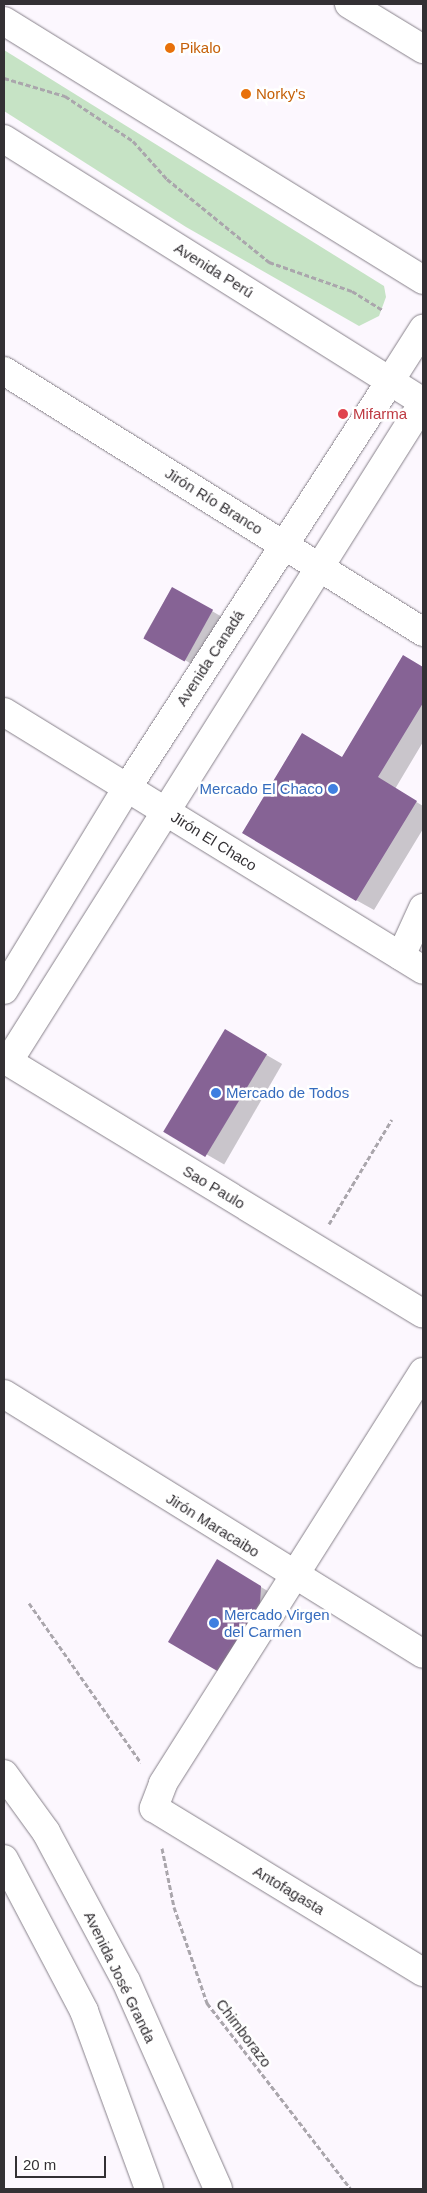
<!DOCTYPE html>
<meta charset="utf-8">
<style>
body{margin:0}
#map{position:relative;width:427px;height:2193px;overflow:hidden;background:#fcf7fe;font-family:Helvetica,sans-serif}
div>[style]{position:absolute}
.green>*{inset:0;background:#c6e3c5}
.shadow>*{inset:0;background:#0003;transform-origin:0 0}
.building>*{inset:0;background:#866395;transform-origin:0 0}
.path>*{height:3px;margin-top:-1.5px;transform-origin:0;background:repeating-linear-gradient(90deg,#aaa6ac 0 5px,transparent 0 7.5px)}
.roads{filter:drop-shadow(0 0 1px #87818a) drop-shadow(0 0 1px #87818a)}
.minor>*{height:28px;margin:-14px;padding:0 14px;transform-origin:14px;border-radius:14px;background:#fff}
.major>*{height:28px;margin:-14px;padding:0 14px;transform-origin:14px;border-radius:14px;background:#fff}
.dots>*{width:14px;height:14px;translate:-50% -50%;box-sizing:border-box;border:2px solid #fff;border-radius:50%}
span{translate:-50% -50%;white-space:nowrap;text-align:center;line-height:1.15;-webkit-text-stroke:5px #fff;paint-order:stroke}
.food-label{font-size:15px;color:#c56008}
.left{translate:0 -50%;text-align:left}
.street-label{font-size:15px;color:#333034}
.health-label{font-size:15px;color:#be3a42}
.shop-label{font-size:15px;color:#366cbe}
.right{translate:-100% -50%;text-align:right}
.frame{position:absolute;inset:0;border:5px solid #333034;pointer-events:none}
.scale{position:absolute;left:15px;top:2156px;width:91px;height:22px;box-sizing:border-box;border:2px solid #333034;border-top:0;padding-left:6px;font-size:15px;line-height:18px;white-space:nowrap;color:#333034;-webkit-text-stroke:4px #fff;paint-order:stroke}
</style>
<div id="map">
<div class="green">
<div style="clip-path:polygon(4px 50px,384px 286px,386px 297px,379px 316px,359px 326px,186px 227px,4px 111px)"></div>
</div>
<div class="shadow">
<div style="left:172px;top:588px;width:60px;height:56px;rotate:30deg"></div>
<div style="clip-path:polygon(404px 657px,423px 668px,423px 742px,395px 789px,423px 806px,423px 829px,374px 910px,356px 900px,342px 758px)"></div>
<div style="left:225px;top:1031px;width:66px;height:116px;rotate:30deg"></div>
<div style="clip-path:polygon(233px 1570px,276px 1596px,235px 1679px)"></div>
</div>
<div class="building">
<div style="left:172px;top:587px;width:47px;height:59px;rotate:29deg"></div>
<div style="clip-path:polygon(403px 655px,423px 667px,423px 703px,378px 777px,417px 801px,356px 901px,242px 833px,302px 733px,342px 757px)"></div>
<div style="left:225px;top:1029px;width:49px;height:120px;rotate:31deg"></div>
<div style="clip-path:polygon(217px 1559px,261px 1586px,260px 1604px,219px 1672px,168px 1642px)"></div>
</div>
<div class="path">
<div style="left:4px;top:78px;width:64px;rotate:16.4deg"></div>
<div style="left:65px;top:96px;width:82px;rotate:33.5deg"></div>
<div style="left:133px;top:141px;width:51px;rotate:48.2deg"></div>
<div style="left:167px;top:179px;width:132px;rotate:39.1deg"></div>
<div style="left:269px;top:262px;width:88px;rotate:19.3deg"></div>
<div style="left:352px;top:291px;width:36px;rotate:32deg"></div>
<div style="left:329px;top:1224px;width:122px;rotate:-59deg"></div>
<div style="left:29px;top:1603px;width:195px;rotate:55deg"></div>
<div style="left:162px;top:1848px;width:60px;rotate:78.5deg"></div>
<div style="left:174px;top:1907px;width:102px;rotate:71deg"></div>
<div style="left:207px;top:2003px;width:235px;rotate:52.3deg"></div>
</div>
<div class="roads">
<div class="minor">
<div style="left:349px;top:4px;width:87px;rotate:31.3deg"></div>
<div style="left:4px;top:371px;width:494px;rotate:31.9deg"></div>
<div style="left:4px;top:712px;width:492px;rotate:31.6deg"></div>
<div style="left:401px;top:956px;width:53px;rotate:-65.4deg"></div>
<div style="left:4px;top:990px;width:237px;rotate:-58.7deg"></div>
<div style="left:127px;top:788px;width:485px;rotate:-57.1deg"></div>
<div style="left:4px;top:1059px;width:490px;rotate:31.3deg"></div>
<div style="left:8px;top:1062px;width:779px;rotate:-57.8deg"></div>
<div style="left:423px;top:1372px;width:487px;rotate:122.3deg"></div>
<div style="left:163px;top:1784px;width:26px;rotate:111deg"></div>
<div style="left:154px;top:1808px;width:315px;rotate:31.4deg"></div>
<div style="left:4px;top:1394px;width:493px;rotate:31.8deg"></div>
</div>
<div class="major">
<div style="left:4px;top:21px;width:493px;rotate:31.7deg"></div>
<div style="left:4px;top:139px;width:495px;rotate:32.1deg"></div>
<div style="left:390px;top:381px;width:62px;rotate:-57.6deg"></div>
<div style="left:4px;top:1774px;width:72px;rotate:54.1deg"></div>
<div style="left:46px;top:1832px;width:169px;rotate:61.8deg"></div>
<div style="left:126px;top:1981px;width:227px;rotate:66.1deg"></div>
<div style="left:4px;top:1859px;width:172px;rotate:62.2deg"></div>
<div style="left:84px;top:2011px;width:189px;rotate:69.9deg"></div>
</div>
</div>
<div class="dots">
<div style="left:170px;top:48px;background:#e8710a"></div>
<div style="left:246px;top:94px;background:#e8710a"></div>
<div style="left:343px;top:414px;background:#e0444e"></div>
<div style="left:333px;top:789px;background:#3f7fe0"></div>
<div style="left:216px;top:1093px;background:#3f7fe0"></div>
<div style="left:214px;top:1623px;background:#3f7fe0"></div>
</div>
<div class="food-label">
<span class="left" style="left:180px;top:48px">Pikalo</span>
<span class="left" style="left:256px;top:94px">Norky's</span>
</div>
<div class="street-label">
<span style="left:214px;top:270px;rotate:32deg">Avenida Perú</span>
<span style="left:214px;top:501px;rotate:32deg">Jirón Río Branco</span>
<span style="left:210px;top:658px;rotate:-57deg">Avenida Canadá</span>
<span style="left:214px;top:841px;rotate:32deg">Jirón El Chaco</span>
<span style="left:214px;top:1187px;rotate:31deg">Sao Paulo</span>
<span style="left:213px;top:1525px;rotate:32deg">Jirón Maracaibo</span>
<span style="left:289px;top:1890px;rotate:31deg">Antofagasta</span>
<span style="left:120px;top:1977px;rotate:64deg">Avenida José Granda</span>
<span style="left:244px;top:2033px;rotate:53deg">Chimborazo</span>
</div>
<div class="health-label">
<span class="left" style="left:353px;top:414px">Mifarma</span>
</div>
<div class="shop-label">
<span class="right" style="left:323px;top:789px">Mercado El Chaco</span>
<span class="left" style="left:226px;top:1093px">Mercado de Todos</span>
<span class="left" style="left:224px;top:1623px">Mercado Virgen<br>del Carmen</span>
</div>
<div class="frame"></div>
<div class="scale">20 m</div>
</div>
